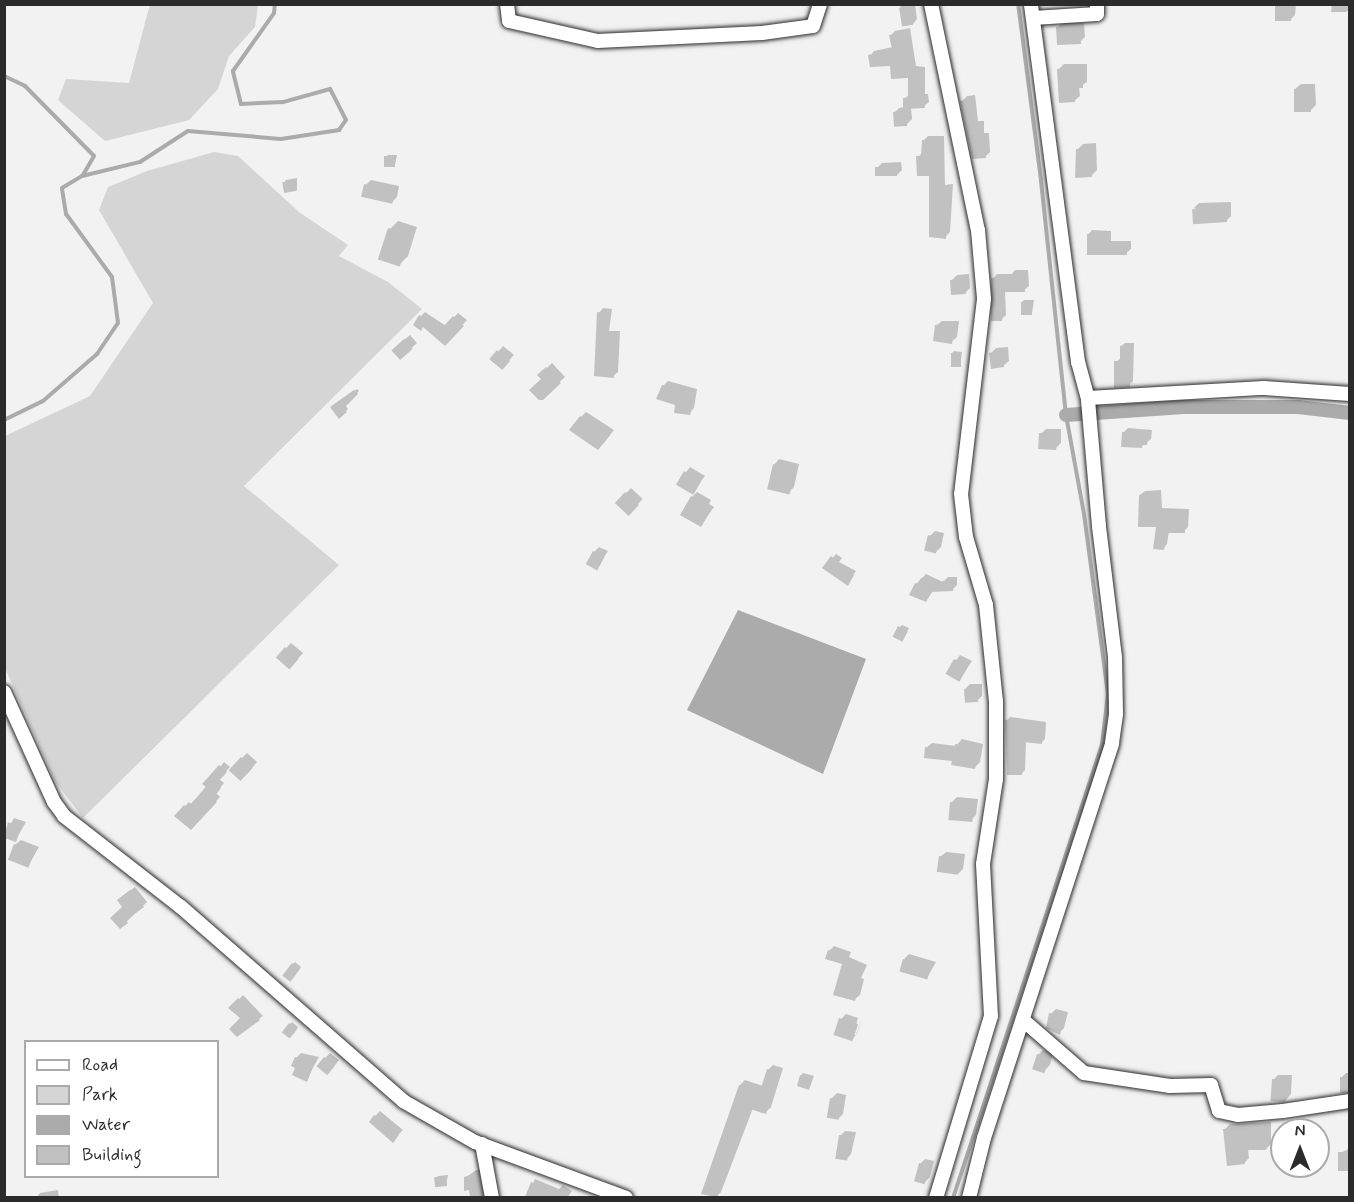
<!DOCTYPE html>
<style>
body{margin:0}
#map{position:relative;width:1354px;height:1202px;overflow:hidden;background:#f2f2f2;font-family:Mynerve,sans-serif}
div>[style]{position:absolute}
.green>*{inset:0;background:#d5d5d5}
.water>*{inset:0;background:#ababab}
.shadow>*{inset:0;background:#0003;transform-origin:0 0}
.stream>*{height:4px;margin:-2px;padding:0 2px;transform-origin:2px;border-radius:2px;background:#ababab}
.canal>*{height:14px;margin:-7px;padding:0 7px;transform-origin:7px;border-radius:7px;background:#ababab}
.building>*{inset:0;background:#c1c1c1;transform-origin:0 0}
.roads{filter:drop-shadow(0 0 2px #2b2b2b) drop-shadow(0 0 2px #2b2b2b)}
.minor>*{height:14px;margin:-7px;padding:0 7px;transform-origin:7px;border-radius:7px;background:#fff}
span{translate:-50% -50%;white-space:nowrap;text-align:center;line-height:1.15;-webkit-text-stroke:4.5px #fff;paint-order:stroke}
.frame{position:absolute;inset:0;border:6px solid #2b2b2b;pointer-events:none}
.legend{position:absolute;left:24px;top:1040px;width:195px;height:138px;box-sizing:border-box;background:#fff;border:2px solid #aaa;margin:0;padding:8px 10px;list-style:none;font-size:18px;color:#2b2b2b}
.legend li{display:flex;align-items:center;gap:12px;height:30px}
.legend b{width:30px;border:2px solid #aaa}
.north{position:absolute;left:1270px;top:1118px;width:60px;height:60px;box-sizing:border-box;background:#fff;border:2px solid #aaa;border-radius:50%;rotate:0deg;font-size:16px;font-weight:700;line-height:24px;text-align:center;color:#2b2b2b}
.north::after{content:'';display:block;margin:auto;width:21px;height:27px;background:#2b2b2b;clip-path:polygon(50% 0,100% 100%,50% 72%,0 100%)}
</style>
<div id="map">
<div class="green">
<div style="clip-path:polygon(150px 4px,258px 5px,255px 27px,229px 56px,218px 89px,189px 120px,105px 141px,58px 100px,66px 79px,129px 83px)"></div>
<div style="clip-path:polygon(214px 152px,238px 156px,299px 212px,348px 245px,339px 256px,388px 282px,422px 309px,244px 486px,339px 565px,83px 818px,55px 781px,5px 668px,5px 436px,90px 396px,153px 303px,99px 210px,108px 187px,147px 171px)"></div>
</div>
<div class="water">
<div style="clip-path:polygon(738px 610px,866px 659px,823px 774px,687px 710px)"></div>
</div>
<div class="shadow">
<div style="clip-path:polygon(900px 4px,915px 4px,917px 19px,913px 24px,903px 25px)"></div>
<div style="clip-path:polygon(1276px 4px,1296px 4px,1295px 15px,1290px 20px)"></div>
<div style="clip-path:polygon(1332px 4px,1350px 4px,1350px 9px,1346px 12px,1331px 12px)"></div>
<div style="clip-path:polygon(1062px 23px,1084px 23px,1085px 37px,1080px 42px,1057px 28px)"></div>
<div style="clip-path:polygon(910px 28px,916px 66px,925px 67px,925px 94px,928px 94px,929px 102px,924px 106px,911px 107px,912px 119px,907px 124px,894px 113px,899px 108px,905px 107px,904px 99px,910px 94px,910px 77px,891px 64px,870px 56px,874px 51px,893px 47px,891px 35px,895px 31px)"></div>
<div style="clip-path:polygon(1064px 64px,1087px 64px,1087px 82px,1079px 87px,1080px 96px,1074px 101px,1059px 69px)"></div>
<div style="clip-path:polygon(1301px 84px,1315px 84px,1316px 105px,1311px 110px,1295px 89px)"></div>
<div style="clip-path:polygon(975px 95px,978px 121px,984px 121px,984px 133px,989px 133px,990px 152px,985px 157px,962px 101px,967px 96px)"></div>
<div style="clip-path:polygon(928px 136px,944px 136px,945px 185px,953px 184px,950px 232px,945px 237px,930px 174px,918px 157px,923px 152px,923px 141px)"></div>
<div style="clip-path:polygon(1096px 143px,1097px 170px,1092px 175px,1078px 149px,1083px 144px)"></div>
<div style="clip-path:polygon(388px 155px,397px 155px,395px 165px,385px 157px)"></div>
<div style="clip-path:polygon(901px 162px,902px 170px,897px 175px,877px 168px,882px 163px)"></div>
<div style="clip-path:polygon(297px 178px,297px 190px,284px 183px,286px 180px)"></div>
<div style="clip-path:polygon(371px 180px,399px 186px,397px 197px,392px 202px,366px 185px)"></div>
<div style="clip-path:polygon(1231px 202px,1231px 216px,1226px 221px,1194px 208px,1199px 203px)"></div>
<div style="clip-path:polygon(398px 221px,417px 227px,408px 256px,400px 264px,390px 229px)"></div>
<div style="clip-path:polygon(1092px 230px,1111px 231px,1111px 241px,1131px 241px,1131px 249px,1126px 253px,1089px 253px,1088px 235px)"></div>
<div style="clip-path:polygon(1015px 270px,1028px 270px,1029px 286px,1024px 290px,1005px 291px,1006px 315px,1002px 319px,993px 279px,997px 274px,1012px 274px)"></div>
<div style="clip-path:polygon(969px 274px,970px 288px,965px 293px,952px 280px,957px 275px)"></div>
<div style="clip-path:polygon(1024px 300px,1034px 300px,1032px 313px,1022px 302px)"></div>
<div style="clip-path:polygon(603px 308px,612px 309px,609px 331px,620px 331px,618px 372px,613px 376px,599px 313px)"></div>
<div style="clip-path:polygon(425px 312px,446px 326px,458px 313px,467px 320px,445px 344px,421px 316px)"></div>
<div style="clip-path:polygon(942px 321px,959px 321px,957px 337px,951px 342px,936px 326px)"></div>
<div style="clip-path:polygon(410px 335px,417px 343px,400px 358px,398px 345px)"></div>
<div style="clip-path:polygon(1125px 343px,1134px 343px,1133px 381px,1129px 385px,1116px 362px,1121px 358px,1121px 346px)"></div>
<div style="left:503px;top:346px;width:14px;height:18px;rotate:39deg"></div>
<div style="clip-path:polygon(1008px 347px,1009px 361px,1003px 366px,991px 353px,996px 348px)"></div>
<div style="clip-path:polygon(954px 351px,962px 352px,960px 366px,952px 353px)"></div>
<div style="clip-path:polygon(552px 363px,565px 377px,542px 398px,543px 379px,540px 375px)"></div>
<div style="clip-path:polygon(668px 381px,697px 389px,694px 408px,689px 414px,663px 386px)"></div>
<div style="clip-path:polygon(357px 389px,359px 391px,345px 405px,348px 409px,346px 411px,334px 405px)"></div>
<div style="clip-path:polygon(586px 412px,614px 430px,603px 444px,581px 417px)"></div>
<div style="clip-path:polygon(1128px 428px,1152px 430px,1151px 439px,1141px 447px,1123px 433px)"></div>
<div style="clip-path:polygon(1046px 429px,1061px 429px,1061px 443px,1056px 448px,1041px 434px)"></div>
<div style="clip-path:polygon(779px 459px,799px 464px,794px 487px,789px 492px,774px 465px)"></div>
<div style="clip-path:polygon(690px 467px,705px 476px,692px 493px,677px 484px)"></div>
<div style="left:631px;top:488px;width:16px;height:20px;rotate:43deg"></div>
<div style="clip-path:polygon(1161px 490px,1162px 508px,1189px 509px,1188px 527px,1184px 531px,1169px 531px,1167px 544px,1163px 549px,1157px 525px,1140px 495px,1145px 491px)"></div>
<div style="clip-path:polygon(697px 492px,711px 500px,709px 504px,714px 507px,701px 525px,692px 497px)"></div>
<div style="clip-path:polygon(935px 531px,944px 533px,941px 547px,936px 552px,930px 536px)"></div>
<div style="clip-path:polygon(599px 547px,608px 551px,597px 568px,594px 552px)"></div>
<div style="clip-path:polygon(836px 554px,842px 558px,839px 562px,856px 571px,847px 584px,824px 568px)"></div>
<div style="clip-path:polygon(926px 574px,943px 582px,948px 577px,957px 577px,957px 585px,952px 590px,933px 591px,926px 601px,916px 584px)"></div>
<div style="clip-path:polygon(902px 625px,909px 628px,904px 638px,900px 627px)"></div>
<div style="clip-path:polygon(291px 643px,303px 653px,295px 662px,278px 657px)"></div>
<div style="clip-path:polygon(960px 655px,972px 661px,959px 680px,947px 673px)"></div>
<div style="clip-path:polygon(970px 684px,982px 684px,982px 696px,977px 701px,965px 689px)"></div>
<div style="clip-path:polygon(1010px 717px,1046px 722px,1045px 739px,1041px 743px,1026px 741px,1025px 770px,1021px 774px,1007px 720px)"></div>
<div style="clip-path:polygon(962px 739px,983px 744px,980px 762px,974px 768px,926px 748px,932px 743px,956px 746px)"></div>
<div style="clip-path:polygon(247px 753px,257px 762px,247px 774px,242px 758px)"></div>
<div style="clip-path:polygon(224px 762px,230px 767px,219px 779px,224px 783px,216px 793px,220px 797px,191px 828px,185px 806px,189px 802px,192px 805px)"></div>
<div style="clip-path:polygon(957px 797px,978px 799px,976px 815px,971px 820px,952px 802px)"></div>
<div style="clip-path:polygon(14px 818px,26px 822px,15px 841px,4px 836px)"></div>
<div style="clip-path:polygon(21px 840px,39px 847px,28px 866px,15px 845px)"></div>
<div style="clip-path:polygon(946px 852px,965px 854px,963px 869px,958px 874px,940px 857px)"></div>
<div style="clip-path:polygon(135px 887px,147px 902px,121px 927px,123px 896px)"></div>
<div style="clip-path:polygon(834px 946px,851px 952px,849px 957px,867px 965px,861px 978px,864px 979px,860px 995px,855px 999px,843px 963px,829px 951px)"></div>
<div style="clip-path:polygon(909px 954px,936px 962px,927px 978px,904px 959px)"></div>
<div style="clip-path:polygon(295px 962px,301px 967px,293px 978px,293px 964px)"></div>
<div style="clip-path:polygon(243px 995px,263px 1016px,237px 1035px,242px 1018px,231px 1008px)"></div>
<div style="clip-path:polygon(1056px 1009px,1068px 1012px,1064px 1028px,1059px 1033px,1051px 1014px)"></div>
<div style="clip-path:polygon(846px 1014px,858px 1018px,853px 1035px,856px 1035px,862px 1019px,857px 1034px,852px 1039px,841px 1019px)"></div>
<div style="clip-path:polygon(292px 1022px,298px 1027px,293px 1035px,290px 1024px)"></div>
<div style="clip-path:polygon(1043px 1050px,1053px 1053px,1050px 1065px,1045px 1070px,1038px 1055px)"></div>
<div style="clip-path:polygon(301px 1053px,319px 1057px,306px 1080px,297px 1067px,296px 1058px)"></div>
<div style="clip-path:polygon(330px 1053px,339px 1060px,333px 1068px,325px 1058px)"></div>
<div style="clip-path:polygon(773px 1065px,783px 1068px,771px 1107px,766px 1112px,753px 1108px,721px 1192px,716px 1197px,740px 1085px,745px 1080px,763px 1086px,768px 1070px)"></div>
<div style="clip-path:polygon(803px 1073px,814px 1076px,809px 1088px,801px 1075px)"></div>
<div style="clip-path:polygon(1346px 1073px,1350px 1073px,1350px 1092px,1341px 1092px,1341px 1078px)"></div>
<div style="clip-path:polygon(1278px 1075px,1292px 1075px,1291px 1094px,1286px 1100px,1273px 1080px)"></div>
<div style="clip-path:polygon(837px 1093px,846px 1095px,843px 1114px,838px 1119px,832px 1098px)"></div>
<div style="clip-path:polygon(380px 1111px,403px 1130px,397px 1136px,375px 1116px)"></div>
<div style="clip-path:polygon(1271px 1122px,1271px 1144px,1266px 1149px,1248px 1149px,1249px 1158px,1244px 1163px,1225px 1129px,1230px 1124px)"></div>
<div style="clip-path:polygon(845px 1131px,856px 1132px,851px 1154px,846px 1160px,840px 1136px)"></div>
<div style="clip-path:polygon(1319px 1131px,1321px 1148px,1318px 1151px,1318px 1132px)"></div>
<div style="clip-path:polygon(1350px 1148px,1350px 1169px,1339px 1154px)"></div>
<div style="clip-path:polygon(925px 1159px,934px 1161px,930px 1177px,925px 1182px,920px 1164px)"></div>
<div style="clip-path:polygon(483px 1169px,488px 1198px,471px 1198px,471px 1189px,465px 1178px,476px 1170px)"></div>
<div style="clip-path:polygon(448px 1175px,446px 1185px,436px 1178px,438px 1176px)"></div>
<div style="clip-path:polygon(535px 1179px,559px 1189px,563px 1185px,572px 1191px,567px 1198px,526px 1198px)"></div>
<div style="clip-path:polygon(58px 1190px,59px 1198px,36px 1198px,40px 1193px)"></div>
</div>
<div class="stream">
<div style="left:4px;top:76px;width:23px;rotate:25deg"></div>
<div style="left:25px;top:86px;width:98px;rotate:45.4deg"></div>
<div style="left:94px;top:156px;width:22px;rotate:120deg"></div>
<div style="left:4px;top:420px;width:43px;rotate:-26deg"></div>
<div style="left:43px;top:401px;width:72px;rotate:-41deg"></div>
<div style="left:97px;top:354px;width:37px;rotate:-56deg"></div>
<div style="left:118px;top:323px;width:46px;rotate:-97.4deg"></div>
<div style="left:112px;top:277px;width:78px;rotate:-126.1deg"></div>
<div style="left:66px;top:214px;width:26px;rotate:-99deg"></div>
<div style="left:62px;top:188px;width:23px;rotate:-31deg"></div>
<div style="left:82px;top:176px;width:60px;rotate:-13.6deg"></div>
<div style="left:140px;top:162px;width:57px;rotate:-32.9deg"></div>
<div style="left:188px;top:131px;width:93px;rotate:4.9deg"></div>
<div style="left:281px;top:139px;width:59px;rotate:-8.8deg"></div>
<div style="left:339px;top:130px;width:12px;rotate:-55deg"></div>
<div style="left:346px;top:120px;width:35px;rotate:-117deg"></div>
<div style="left:330px;top:89px;width:49px;rotate:164.5deg"></div>
<div style="left:283px;top:102px;width:42px;rotate:177.3deg"></div>
<div style="left:241px;top:104px;width:34px;rotate:-104deg"></div>
<div style="left:233px;top:71px;width:71px;rotate:-54.7deg"></div>
<div style="left:274px;top:13px;width:9px;rotate:-84deg"></div>
<div style="left:953px;top:1198px;width:477px;rotate:-71.8deg"></div>
<div style="left:1102px;top:745px;width:51px;rotate:-83.3deg"></div>
<div style="left:1108px;top:694px;width:182px;rotate:-97.6deg"></div>
<div style="left:1084px;top:514px;width:101px;rotate:-100.3deg"></div>
<div style="left:1066px;top:415px;width:236px;rotate:-96.1deg"></div>
<div style="left:1041px;top:180px;width:177px;rotate:-97.4deg"></div>
</div>
<div class="canal">
<div style="left:1066px;top:415px;width:118px;rotate:-3.9deg"></div>
<div style="left:1184px;top:407px;width:114px"></div>
<div style="left:1298px;top:407px;width:52px;rotate:6.6deg"></div>
</div>
<div class="building">
<div style="left:1275px;top:4px;width:16px;height:17px"></div>
<div style="left:910px;top:6px;width:19px;height:11px;rotate:81deg"></div>
<div style="clip-path:polygon(1075px 26px,1080px 28px,1081px 44px,1057px 45px,1056px 27px)"></div>
<div style="clip-path:polygon(906px 31px,912px 70px,922px 70px,921px 98px,924px 97px,925px 108px,903px 109px,903px 98px,908px 98px,908px 78px,891px 79px,890px 66px,870px 67px,868px 55px,892px 49px,889px 35px)"></div>
<div style="clip-path:polygon(1083px 68px,1083px 88px,1074px 88px,1075px 102px,1059px 103px,1057px 69px)"></div>
<div style="left:1294px;top:89px;width:17px;height:23px"></div>
<div style="clip-path:polygon(971px 100px,974px 126px,979px 125px,979px 138px,985px 137px,986px 158px,972px 159px,960px 101px)"></div>
<div style="left:906px;top:111px;width:15px;height:13px;rotate:86deg"></div>
<div style="clip-path:polygon(922px 140px,939px 141px,940px 189px,949px 189px,946px 239px,929px 237px,929px 176px,917px 176px,916px 156px,921px 156px)"></div>
<div style="clip-path:polygon(1091px 148px,1092px 177px,1075px 178px,1076px 149px)"></div>
<div style="left:384px;top:156px;width:11px;height:11px"></div>
<div style="left:897px;top:167px;width:9px;height:22px;rotate:90deg"></div>
<div style="left:295px;top:180px;width:11px;height:13px;rotate:80deg"></div>
<div style="left:364px;top:184px;width:32px;height:13px;rotate:13deg"></div>
<div style="left:1226px;top:207px;width:15px;height:34px;rotate:86deg"></div>
<div style="left:388px;top:228px;width:23px;height:33px;rotate:18deg"></div>
<div style="clip-path:polygon(1087px 234px,1107px 234px,1107px 245px,1127px 245px,1127px 255px,1087px 255px)"></div>
<div style="clip-path:polygon(1024px 273px,1025px 292px,1001px 292px,1002px 321px,991px 321px,991px 278px)"></div>
<div style="left:965px;top:279px;width:15px;height:15px;rotate:86deg"></div>
<div style="left:1021px;top:302px;width:11px;height:13px"></div>
<div style="clip-path:polygon(597px 312px,608px 313px,605px 334px,616px 335px,614px 378px,594px 376px)"></div>
<div style="clip-path:polygon(419px 315px,441px 329px,453px 316px,464px 326px,445px 346px,423px 327px,421px 331px,413px 325px)"></div>
<div style="clip-path:polygon(940px 324px,954px 326px,952px 344px,933px 341px,935px 325px)"></div>
<div style="left:404px;top:339px;width:13px;height:17px;rotate:48deg"></div>
<div style="clip-path:polygon(1120px 346px,1131px 346px,1130px 387px,1114px 388px,1114px 361px,1120px 361px)"></div>
<div style="left:497px;top:350px;width:17px;height:12px;rotate:40deg"></div>
<div style="clip-path:polygon(1004px 351px,1004px 367px,991px 369px,989px 353px)"></div>
<div style="left:951px;top:353px;width:10px;height:14px"></div>
<div style="clip-path:polygon(546px 367px,561px 383px,543px 400px,539px 400px,529px 390px,541px 379px,537px 375px)"></div>
<div style="clip-path:polygon(662px 385px,693px 394px,690px 415px,674px 413px,675px 405px,656px 399px)"></div>
<div style="clip-path:polygon(354px 390px,358px 394px,344px 408px,347px 412px,339px 419px,330px 407px)"></div>
<div style="clip-path:polygon(580px 416px,610px 435px,598px 450px,569px 430px)"></div>
<div style="clip-path:polygon(1122px 432px,1148px 434px,1147px 445px,1142px 445px,1142px 448px,1121px 447px)"></div>
<div style="left:1039px;top:433px;width:18px;height:16px;rotate:3deg"></div>
<div style="left:773px;top:464px;width:23px;height:26px;rotate:13deg"></div>
<div style="left:684px;top:471px;width:20px;height:16px;rotate:30deg"></div>
<div style="left:625px;top:492px;width:19px;height:15px;rotate:43deg"></div>
<div style="clip-path:polygon(1158px 494px,1159px 512px,1185px 512px,1185px 533px,1166px 533px,1164px 550px,1153px 549px,1156px 527px,1138px 527px,1139px 495px)"></div>
<div style="clip-path:polygon(691px 496px,707px 506px,705px 510px,710px 512px,701px 527px,680px 515px)"></div>
<div style="left:928px;top:535px;width:12px;height:16px;rotate:14deg"></div>
<div style="left:593px;top:551px;width:13px;height:15px;rotate:29deg"></div>
<div style="clip-path:polygon(831px 556px,839px 563px,837px 566px,854px 575px,848px 586px,822px 568px)"></div>
<div style="clip-path:polygon(921px 578px,943px 587px,942px 581px,953px 580px,953px 591px,931px 592px,926px 602px,909px 595px,915px 583px,918px 584px)"></div>
<div style="left:898px;top:626px;width:11px;height:12px;rotate:27deg"></div>
<div style="left:285px;top:647px;width:18px;height:14px;rotate:41deg"></div>
<div style="left:954px;top:659px;width:16px;height:17px;rotate:30deg"></div>
<div style="left:977px;top:688px;width:14px;height:13px;rotate:86deg"></div>
<div style="clip-path:polygon(1005px 720px,1044px 725px,1042px 744px,1023px 742px,1022px 775px,1007px 775px)"></div>
<div style="clip-path:polygon(955px 744px,979px 748px,975px 769px,951px 765px,952px 761px,924px 758px,925px 747px,954px 751px)"></div>
<div style="left:241px;top:757px;width:16px;height:18px;rotate:43deg"></div>
<div style="clip-path:polygon(219px 765px,227px 772px,216px 784px,221px 788px,213px 798px,217px 802px,191px 830px,174px 816px,184px 805px,187px 808px,206px 787px,202px 784px)"></div>
<div style="left:950px;top:802px;width:24px;height:18px;rotate:5deg"></div>
<div style="clip-path:polygon(8px 822px,21px 828px,16px 842px,4px 838px)"></div>
<div style="left:14px;top:844px;width:22px;height:17px;rotate:21deg"></div>
<div style="left:939px;top:856px;width:21px;height:16px;rotate:8deg"></div>
<div style="clip-path:polygon(130px 890px,144px 907px,126px 920px,128px 923px,120px 929px,110px 918px,122px 907px,117px 900px)"></div>
<div style="clip-path:polygon(828px 950px,847px 956px,846px 962px,864px 969px,858px 983px,860px 983px,855px 1001px,833px 995px,842px 964px,825px 959px)"></div>
<div style="left:903px;top:959px;width:29px;height:13px;rotate:16deg"></div>
<div style="left:292px;top:963px;width:10px;height:16px;rotate:37deg"></div>
<div style="clip-path:polygon(238px 998px,260px 1020px,237px 1037px,229px 1029px,240px 1018px,228px 1008px)"></div>
<div style="clip-path:polygon(1049px 1013px,1064px 1017px,1060px 1035px,1046px 1028px)"></div>
<div style="left:839px;top:1018px;width:20px;height:18px;rotate:18deg"></div>
<div style="left:289px;top:1023px;width:10px;height:12px;rotate:37deg"></div>
<div style="left:1037px;top:1054px;width:13px;height:16px;rotate:18deg"></div>
<div style="clip-path:polygon(295px 1057px,315px 1062px,307px 1082px,292px 1075px,295px 1068px,291px 1066px)"></div>
<div style="left:324px;top:1057px;width:14px;height:12px;rotate:39deg"></div>
<div style="clip-path:polygon(767px 1069px,779px 1073px,766px 1114px,750px 1109px,717px 1197px,701px 1194px,739px 1085px,760px 1091px)"></div>
<div style="clip-path:polygon(800px 1075px,813px 1078px,809px 1090px,797px 1086px)"></div>
<div style="left:1340px;top:1077px;width:10px;height:16px"></div>
<div style="left:1272px;top:1079px;width:15px;height:22px;rotate:4deg"></div>
<div style="left:830px;top:1098px;width:12px;height:20px;rotate:9deg"></div>
<div style="clip-path:polygon(374px 1115px,399px 1135px,393px 1143px,369px 1122px)"></div>
<div style="clip-path:polygon(1266px 1126px,1266px 1150px,1243px 1150px,1245px 1164px,1227px 1166px,1223px 1129px)"></div>
<div style="left:839px;top:1135px;width:12px;height:24px;rotate:9deg"></div>
<div style="left:1350px;top:1152px;width:19px;height:12px;rotate:90deg"></div>
<div style="left:919px;top:1163px;width:11px;height:19px;rotate:15deg"></div>
<div style="clip-path:polygon(478px 1173px,482px 1197px,470px 1197px,469px 1190px,464px 1191px,464px 1177px)"></div>
<div style="left:446px;top:1176px;width:10px;height:12px;rotate:84deg"></div>
<div style="clip-path:polygon(531px 1182px,569px 1197px,525px 1197px)"></div>
</div>
<div class="roads">
<div class="minor">
<div style="left:507px;top:4px;width:17px;rotate:83deg"></div>
<div style="left:509px;top:21px;width:91px;rotate:12.7deg"></div>
<div style="left:598px;top:41px;width:164px;rotate:-2.8deg"></div>
<div style="left:762px;top:33px;width:51px;rotate:-7.8deg"></div>
<div style="left:813px;top:26px;width:23px;rotate:-72deg"></div>
<div style="left:931px;top:4px;width:231px;rotate:78.3deg"></div>
<div style="left:978px;top:230px;width:69px;rotate:85deg"></div>
<div style="left:984px;top:299px;width:196px;rotate:96.7deg"></div>
<div style="left:961px;top:494px;width:43px;rotate:83.4deg"></div>
<div style="left:966px;top:537px;width:71px;rotate:73.6deg"></div>
<div style="left:986px;top:605px;width:97px;rotate:84.1deg"></div>
<div style="left:996px;top:701px;width:78px;rotate:90deg"></div>
<div style="left:996px;top:779px;width:86px;rotate:98.7deg"></div>
<div style="left:983px;top:864px;width:152px;rotate:87deg"></div>
<div style="left:991px;top:1016px;width:190px;rotate:106.8deg"></div>
<div style="left:1033px;top:18px;width:64px;rotate:-3.6deg"></div>
<div style="left:1097px;top:14px;width:10px;rotate:-90deg"></div>
<div style="left:1088px;top:398px;width:176px;rotate:-3.3deg"></div>
<div style="left:1264px;top:388px;width:86px;rotate:4deg"></div>
<div style="left:4px;top:692px;width:121px;rotate:65.6deg"></div>
<div style="left:54px;top:802px;width:17px;rotate:54deg"></div>
<div style="left:64px;top:816px;width:148px;rotate:37.9deg"></div>
<div style="left:181px;top:907px;width:295px;rotate:41.1deg"></div>
<div style="left:403px;top:1101px;width:83px;rotate:29.7deg"></div>
<div style="left:475px;top:1142px;width:161px;rotate:20.3deg"></div>
<div style="left:1023px;top:1020px;width:81px;rotate:41deg"></div>
<div style="left:1084px;top:1073px;width:87px;rotate:8.6deg"></div>
<div style="left:1170px;top:1086px;width:41px;rotate:-1.4deg"></div>
<div style="left:1211px;top:1085px;width:27px;rotate:73deg"></div>
<div style="left:1219px;top:1111px;width:19px;rotate:12deg"></div>
<div style="left:1238px;top:1115px;width:45px;rotate:-5.1deg"></div>
<div style="left:1283px;top:1111px;width:68px;rotate:-8.5deg"></div>
<div style="left:482px;top:1144px;width:55px;rotate:79.5deg"></div>
<div style="left:969px;top:1198px;width:62px;rotate:-76deg"></div>
<div style="left:984px;top:1138px;width:415px;rotate:-72deg"></div>
<div style="left:1112px;top:743px;width:30px;rotate:-82deg"></div>
<div style="left:1116px;top:713px;width:56px;rotate:-91deg"></div>
<div style="left:1115px;top:657px;width:132px;rotate:-97deg"></div>
<div style="left:1099px;top:526px;width:127px;rotate:-95deg"></div>
<div style="left:1088px;top:399px;width:38px;rotate:-105deg"></div>
<div style="left:1078px;top:362px;width:361px;rotate:-97.5deg"></div>
</div>
</div>
<div class="frame"></div>
<ul class="legend">
<li><b style="height:8px;background:#fff"></b>Road</li>
<li><b style="height:16px;background:#d5d5d5"></b>Park</li>
<li><b style="height:16px;background:#ababab"></b>Water</li>
<li><b style="height:16px;background:#c1c1c1"></b>Building</li>
</ul>
<div class="north">N</div>
</div>
